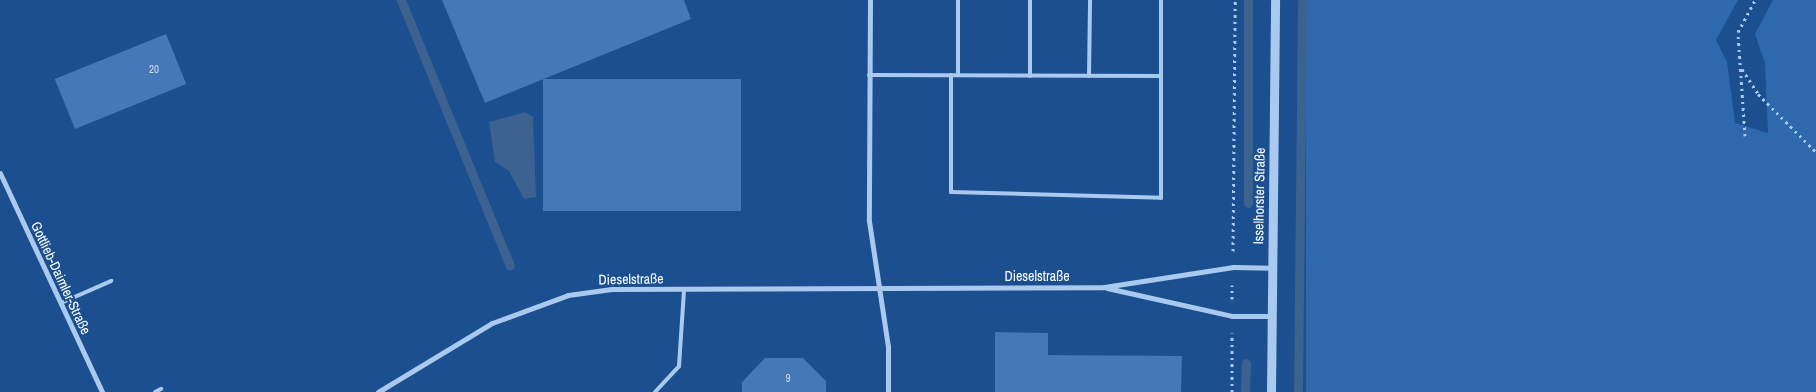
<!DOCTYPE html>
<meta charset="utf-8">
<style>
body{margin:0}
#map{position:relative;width:1816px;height:392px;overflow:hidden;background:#1b4f8f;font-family:"Archivo Narrow",sans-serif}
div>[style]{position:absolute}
.green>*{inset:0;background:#2e69ad}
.water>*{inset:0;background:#3c6290}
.stream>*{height:9px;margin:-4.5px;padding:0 4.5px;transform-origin:4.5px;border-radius:4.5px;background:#3c6290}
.building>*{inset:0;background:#4478b7;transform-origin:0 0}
.path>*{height:3px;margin-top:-1.5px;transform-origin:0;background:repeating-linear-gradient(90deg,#a9c9ee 0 2.5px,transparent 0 6.5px)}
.service>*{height:4px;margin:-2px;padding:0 2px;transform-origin:2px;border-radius:2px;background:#a9c9ee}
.minor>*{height:5px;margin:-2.5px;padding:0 2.5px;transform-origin:2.5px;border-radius:2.5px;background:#a9c9ee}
.tertiary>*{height:9px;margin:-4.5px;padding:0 4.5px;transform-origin:4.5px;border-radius:4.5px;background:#a9c9ee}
span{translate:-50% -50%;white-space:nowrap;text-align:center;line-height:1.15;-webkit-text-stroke:4px #1b4f8f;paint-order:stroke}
.number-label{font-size:11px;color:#d0dded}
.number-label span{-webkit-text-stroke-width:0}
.street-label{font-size:14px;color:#fff}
</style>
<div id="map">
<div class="green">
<div style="clip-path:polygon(1306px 0,1738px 0,1716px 40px,1727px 62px,1735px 123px,1768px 133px,1765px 63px,1755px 34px,1773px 0,1816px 0,1816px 392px,1306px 392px)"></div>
</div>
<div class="water">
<div style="clip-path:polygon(525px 112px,533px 117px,536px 197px,524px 199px,509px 171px,495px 162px,489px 122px)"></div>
</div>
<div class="stream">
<div style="left:401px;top:0;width:287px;rotate:67.7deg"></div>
<div style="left:1248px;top:203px;width:203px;rotate:-90deg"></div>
<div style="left:1245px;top:392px;width:29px;rotate:-88deg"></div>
<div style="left:1298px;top:392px;width:392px;rotate:-89.4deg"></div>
</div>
<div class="building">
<div style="clip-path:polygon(442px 0,684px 0,691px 19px,485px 103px)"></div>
<div style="left:166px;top:34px;width:54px;height:120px;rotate:68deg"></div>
<div style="left:741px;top:79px;width:132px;height:198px;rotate:90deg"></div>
<div style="clip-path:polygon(995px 332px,1048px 333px,1048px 355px,1182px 356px,1181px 392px,995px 392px)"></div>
<div style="clip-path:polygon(765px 358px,803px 358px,826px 381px,826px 392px,742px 392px,742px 382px)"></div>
</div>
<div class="path">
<div style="left:1742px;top:69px;width:30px;rotate:57deg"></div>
<div style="left:1758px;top:94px;width:82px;rotate:45deg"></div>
<div style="left:1745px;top:136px;width:104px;rotate:-93.9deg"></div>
<div style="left:1738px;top:32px;width:36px;rotate:-62deg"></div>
<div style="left:1233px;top:251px;width:251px;rotate:-89.5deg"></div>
<div style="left:1232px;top:299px;width:14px;rotate:-90deg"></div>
<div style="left:1232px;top:392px;width:59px;rotate:-90deg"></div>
</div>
<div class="service">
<div style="left:869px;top:75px;width:292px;rotate:0.2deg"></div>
<div style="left:1161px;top:76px;width:76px;rotate:-90deg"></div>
<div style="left:951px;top:75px;width:117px;rotate:90deg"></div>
<div style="left:951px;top:192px;width:210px;rotate:1.6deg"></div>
<div style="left:1161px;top:198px;width:122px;rotate:-90deg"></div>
<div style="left:958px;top:75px;width:75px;rotate:-90deg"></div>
<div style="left:1030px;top:76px;width:76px;rotate:-90deg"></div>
<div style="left:1089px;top:76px;width:76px;rotate:-89.2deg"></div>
<div style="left:61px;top:303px;width:55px;rotate:-23.7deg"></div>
<div style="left:155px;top:392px;width:7px;rotate:-27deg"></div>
<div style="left:655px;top:392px;width:35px;rotate:-47deg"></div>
<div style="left:679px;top:366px;width:76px;rotate:-86.2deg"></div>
</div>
<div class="minor">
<div style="left:870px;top:0;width:221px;rotate:90.3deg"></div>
<div style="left:869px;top:221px;width:126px;rotate:81.4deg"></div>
<div style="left:888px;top:346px;width:46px;rotate:90deg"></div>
<div style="left:0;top:173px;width:242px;rotate:65deg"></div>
<div style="left:1107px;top:288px;width:128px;rotate:12.6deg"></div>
<div style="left:1232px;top:316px;width:40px"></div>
<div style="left:378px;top:392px;width:133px;rotate:-31.2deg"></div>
<div style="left:492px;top:323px;width:81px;rotate:-20.2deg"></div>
<div style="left:568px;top:295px;width:44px;rotate:-7.8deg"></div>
<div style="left:612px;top:289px;width:492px;rotate:-0.2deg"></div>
<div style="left:1104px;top:287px;width:131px;rotate:-8.8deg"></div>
<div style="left:1233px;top:267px;width:39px;rotate:1deg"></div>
</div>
<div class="tertiary">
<div style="left:1271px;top:392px;width:392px;rotate:-89.4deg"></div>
</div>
<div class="number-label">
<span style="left:154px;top:69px">20</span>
<span style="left:788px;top:378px">9</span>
</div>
<div class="street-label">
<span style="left:1259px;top:196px;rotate:-89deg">Isselhorster Straße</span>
<span style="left:1037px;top:276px">Dieselstraße</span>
<span style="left:61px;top:278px;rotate:65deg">Gottlieb-Daimler-Straße</span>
<span style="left:631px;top:279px;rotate:-1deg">Dieselstraße</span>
</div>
</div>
